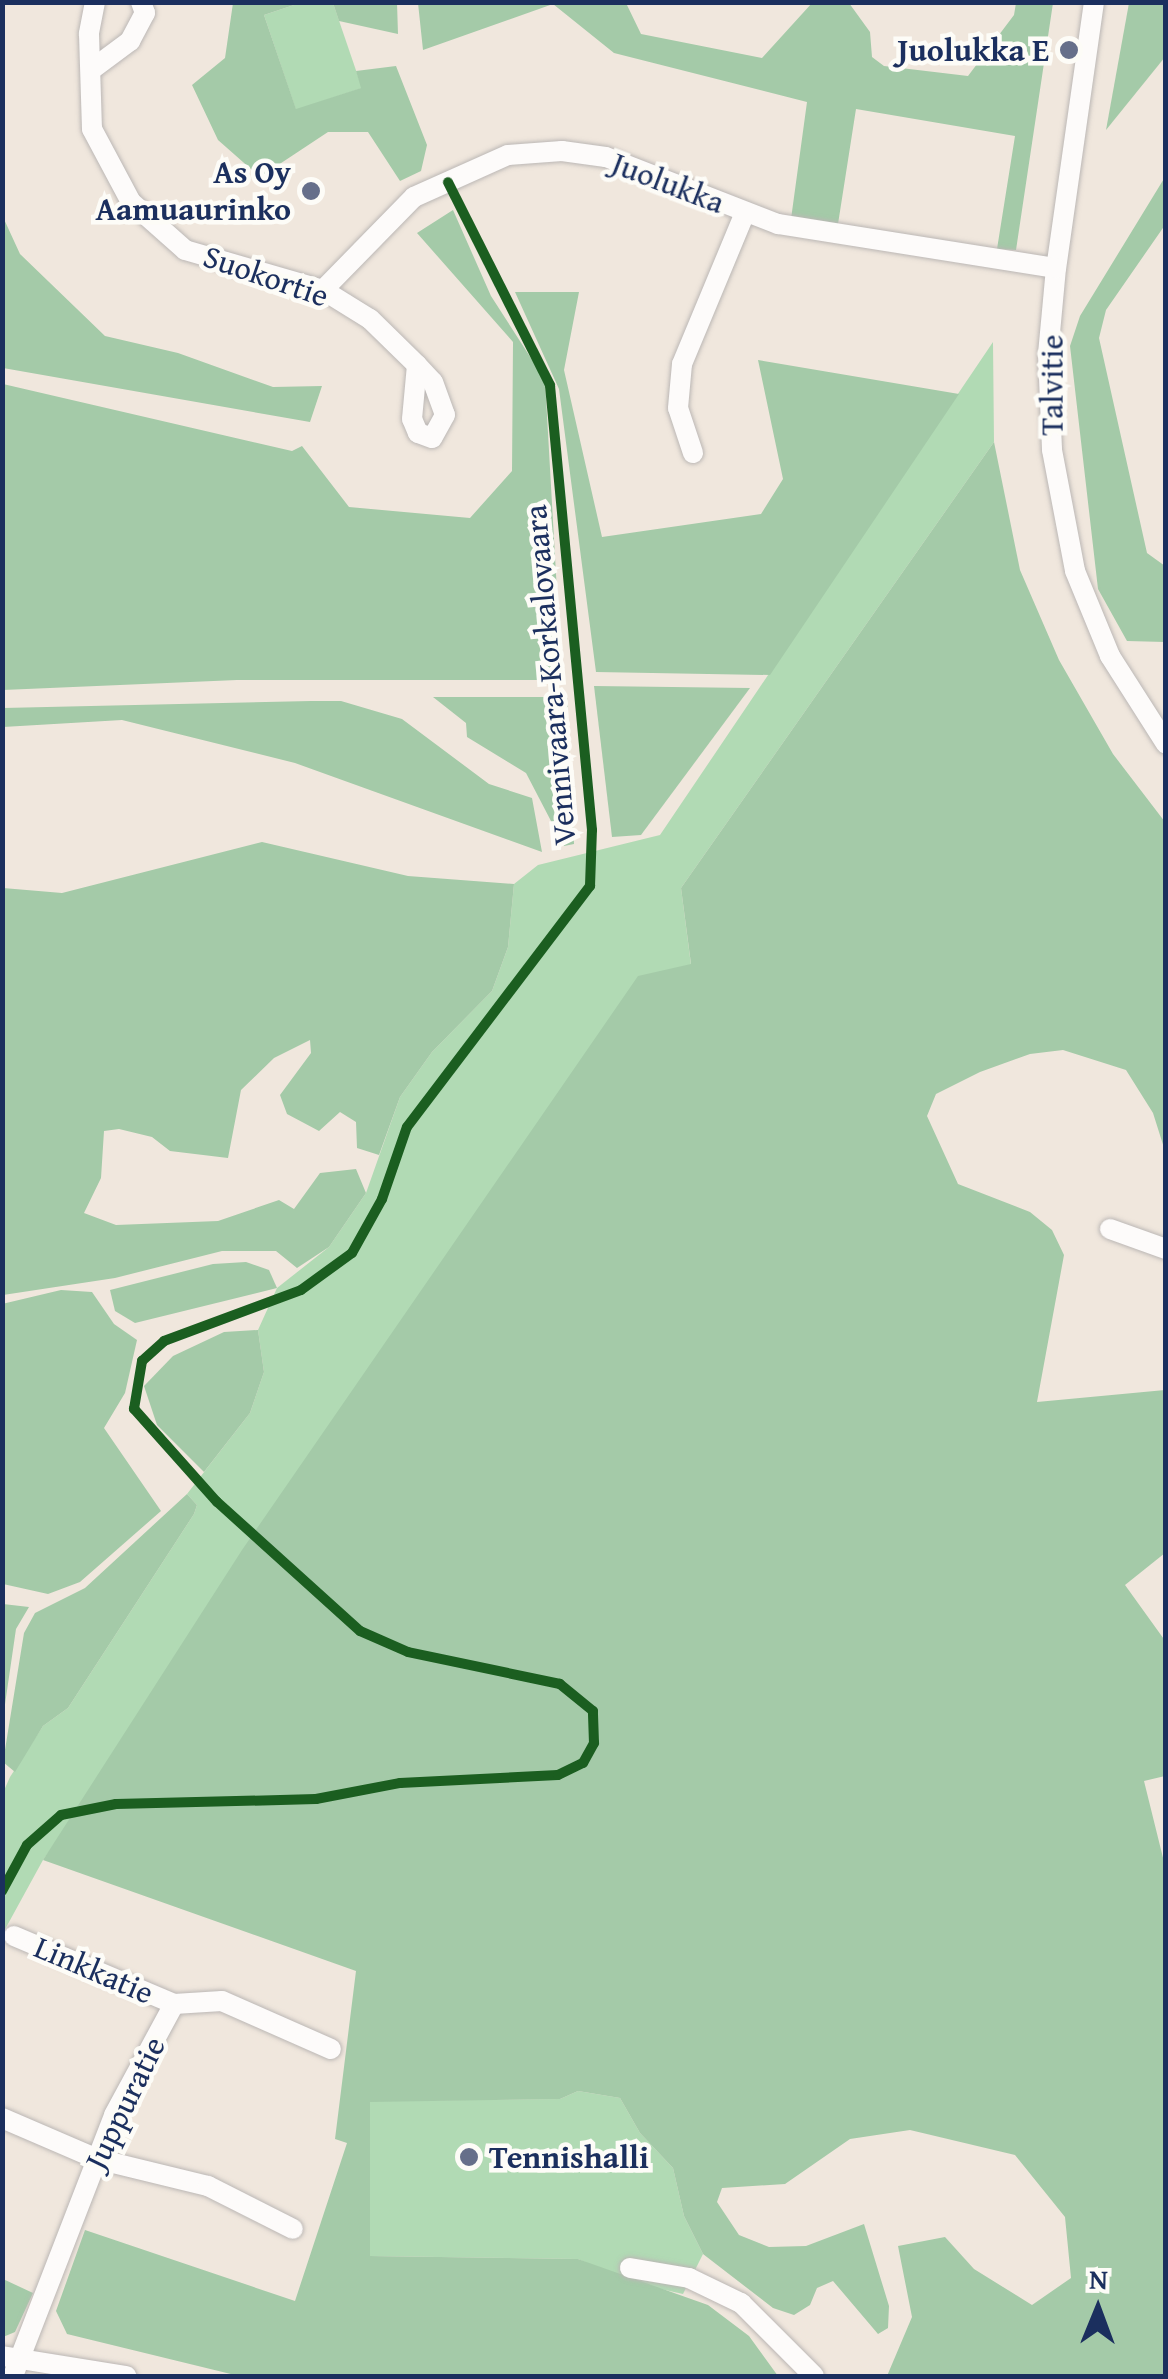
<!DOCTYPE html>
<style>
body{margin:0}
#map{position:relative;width:1168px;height:2379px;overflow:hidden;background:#f0e7dd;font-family:"Gentium Book Plus",serif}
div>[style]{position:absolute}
.green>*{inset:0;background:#b1dab4}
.forest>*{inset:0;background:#a4caa8}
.roads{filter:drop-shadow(0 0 2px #bbb7b5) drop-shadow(0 0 2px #bbb7b5)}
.minor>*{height:20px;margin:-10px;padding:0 10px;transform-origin:10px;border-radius:10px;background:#fdfbfa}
.cycleway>*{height:10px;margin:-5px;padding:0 5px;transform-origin:5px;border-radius:5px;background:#1b5e20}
.dots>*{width:28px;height:28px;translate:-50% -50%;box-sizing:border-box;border:5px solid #fdfcf7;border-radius:50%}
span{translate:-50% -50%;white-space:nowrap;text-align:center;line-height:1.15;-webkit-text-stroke:9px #fdfcf7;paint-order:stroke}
.poi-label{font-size:32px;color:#1b2f5e;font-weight:700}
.right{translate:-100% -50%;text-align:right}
.left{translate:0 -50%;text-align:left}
.street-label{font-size:32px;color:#1b2f5e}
.frame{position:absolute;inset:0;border:5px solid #1b2f5e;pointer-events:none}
.north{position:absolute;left:1048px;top:2259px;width:100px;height:100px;-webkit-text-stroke:8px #fdfcf7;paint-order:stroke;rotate:1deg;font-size:28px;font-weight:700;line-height:40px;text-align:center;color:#1b2f5e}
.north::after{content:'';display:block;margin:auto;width:35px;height:45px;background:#1b2f5e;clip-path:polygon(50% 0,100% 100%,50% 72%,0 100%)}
</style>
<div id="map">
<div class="green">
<div style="clip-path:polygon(300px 3px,333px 3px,362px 88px,296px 110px,264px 15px)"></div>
<div style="clip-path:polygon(993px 342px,994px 442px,681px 888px,691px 965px,43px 1860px,3px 1933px,2px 1795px,10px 1777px,43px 1726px,68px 1708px,194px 1514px,197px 1505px,187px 1494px,250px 1413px,264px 1372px,258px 1330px,277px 1288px,329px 1247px,366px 1193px,400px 1097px,432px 1052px,492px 991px,508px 947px,514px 884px,538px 865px,660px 835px)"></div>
<div style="clip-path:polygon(578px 2091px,620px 2098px,640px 2133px,673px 2168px,684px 2216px,703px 2254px,683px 2294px,634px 2283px,578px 2259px,370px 2256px,370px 2101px,560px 2099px)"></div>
</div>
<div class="forest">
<div style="clip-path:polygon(233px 3px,300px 3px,264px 15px,296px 109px,361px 88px,356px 71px,396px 66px,427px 145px,421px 171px,400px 181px,368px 132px,328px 132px,260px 177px,218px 140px,192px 85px,225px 58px)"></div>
<div style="clip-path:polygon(333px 3px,397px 3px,398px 34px,339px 21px)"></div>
<div style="clip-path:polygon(418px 3px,626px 3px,641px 34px,762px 58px,812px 3px,849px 3px,870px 32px,872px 57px,884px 66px,968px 76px,1014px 15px,1016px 3px,1053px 3px,1016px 250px,997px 249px,1015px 136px,856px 109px,838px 224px,791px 219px,807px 102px,614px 53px,553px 4px,423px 50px)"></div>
<div style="clip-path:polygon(1129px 3px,1165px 3px,1165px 57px,1106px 130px)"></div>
<div style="clip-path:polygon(1165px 177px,1165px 225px,1106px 310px,1099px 338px,1147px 553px,1165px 566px,1165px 642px,1127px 641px,1098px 589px,1070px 346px,1080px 316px)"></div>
<div style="clip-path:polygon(453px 210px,491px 296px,545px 380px,562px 680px,237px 680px,3px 690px,3px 384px,292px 451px,302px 446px,349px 507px,470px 518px,512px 471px,513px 342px,417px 233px)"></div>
<div style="clip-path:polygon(3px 217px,20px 254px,105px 336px,178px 353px,273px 387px,322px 386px,310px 422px,3px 368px)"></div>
<div style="clip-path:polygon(515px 292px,579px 292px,564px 370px,602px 537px,761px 514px,783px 479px,758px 360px,959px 394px,770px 675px,596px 672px,559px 389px)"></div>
<div style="clip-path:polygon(994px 442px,1020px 570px,1059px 660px,1113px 754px,1165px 822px,1165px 1151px,1153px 1113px,1126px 1070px,1063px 1050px,1030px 1054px,980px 1072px,936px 1094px,927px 1116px,958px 1184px,1030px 1212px,1052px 1230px,1064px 1255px,1037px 1402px,1165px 1390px,1165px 1553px,1125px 1585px,1166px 1642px,1165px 1776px,1144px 1781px,1166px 1870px,1165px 2376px,887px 2376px,912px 2317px,898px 2246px,945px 2237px,974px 2269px,1032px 2305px,1071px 2278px,1065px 2217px,1015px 2155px,910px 2130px,850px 2139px,785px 2184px,722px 2188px,717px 2202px,739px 2235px,769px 2247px,806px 2246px,864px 2224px,889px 2306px,888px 2328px,878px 2334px,833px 2281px,817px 2288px,810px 2305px,794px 2315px,773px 2308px,703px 2254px,684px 2216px,673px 2168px,640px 2133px,620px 2098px,578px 2091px,560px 2099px,370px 2102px,370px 2256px,578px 2259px,708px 2305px,749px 2336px,778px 2376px,239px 2376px,67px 2334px,56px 2311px,85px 2230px,295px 2301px,347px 2143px,335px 2139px,356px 1971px,43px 1860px,242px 1550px,638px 976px,691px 964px,681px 888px)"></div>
<div style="clip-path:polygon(594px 686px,750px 688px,641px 835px,612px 837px)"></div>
<div style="clip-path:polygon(433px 697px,567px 697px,574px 844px,564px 846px,526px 773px,467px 737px,466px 723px)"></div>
<div style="clip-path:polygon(311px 701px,341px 701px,402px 719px,489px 784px,532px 798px,542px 852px,295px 763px,122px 720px,3px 727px,3px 708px)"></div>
<div style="clip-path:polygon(262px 842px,408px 876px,514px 884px,508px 947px,492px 991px,432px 1052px,400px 1097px,379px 1155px,357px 1148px,356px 1122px,340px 1112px,319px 1131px,287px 1114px,280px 1095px,311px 1053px,310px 1040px,274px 1058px,241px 1090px,228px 1158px,170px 1151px,152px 1137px,119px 1129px,104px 1131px,101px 1178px,84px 1213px,116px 1225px,218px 1221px,279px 1200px,294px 1209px,320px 1173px,356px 1169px,366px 1193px,329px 1247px,297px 1268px,276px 1251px,222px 1251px,115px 1278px,3px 1295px,3px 888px,62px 893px)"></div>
<div style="clip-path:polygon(246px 1262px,269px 1270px,277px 1288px,135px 1323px,115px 1311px,110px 1290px,213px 1264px)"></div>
<div style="clip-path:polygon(61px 1290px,92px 1292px,114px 1324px,137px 1340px,125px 1393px,104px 1428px,161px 1511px,80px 1582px,48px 1594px,3px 1584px,2px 1304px)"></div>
<div style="clip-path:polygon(258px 1330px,264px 1372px,250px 1413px,204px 1472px,157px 1425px,144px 1386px,173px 1356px,224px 1332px)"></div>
<div style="clip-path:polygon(187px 1494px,197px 1505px,194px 1514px,68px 1708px,43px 1726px,15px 1772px,3px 1762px,24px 1633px,35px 1613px,85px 1588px)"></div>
<div style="clip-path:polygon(3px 1604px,29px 1607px,16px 1629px,3px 1718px)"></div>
<div style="clip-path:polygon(3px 2279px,33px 2293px,15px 2332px,3px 2337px)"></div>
</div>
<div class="roads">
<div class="minor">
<div style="left:95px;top:2px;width:33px;rotate:101deg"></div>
<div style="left:89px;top:34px;width:95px;rotate:88.2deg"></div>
<div style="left:92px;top:129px;width:83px;rotate:61.9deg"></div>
<div style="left:131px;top:202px;width:72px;rotate:41.6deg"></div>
<div style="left:185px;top:250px;width:144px;rotate:16.2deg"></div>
<div style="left:323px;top:290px;width:55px;rotate:31.7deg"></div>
<div style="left:370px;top:319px;width:66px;rotate:44.4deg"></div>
<div style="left:417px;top:365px;width:23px;rotate:47deg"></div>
<div style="left:433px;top:382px;width:35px;rotate:70deg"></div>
<div style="left:445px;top:415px;width:26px;rotate:119deg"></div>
<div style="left:432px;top:438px;width:15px;rotate:-160deg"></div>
<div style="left:418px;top:433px;width:15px;rotate:-113deg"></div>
<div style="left:412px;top:419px;width:54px;rotate:-84.7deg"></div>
<div style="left:1094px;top:2px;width:269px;rotate:98.1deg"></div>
<div style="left:1056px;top:268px;width:86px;rotate:95.3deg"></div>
<div style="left:1048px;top:354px;width:96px;rotate:87.6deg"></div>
<div style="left:1052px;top:450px;width:123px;rotate:79.2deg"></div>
<div style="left:1075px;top:571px;width:92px;rotate:67.6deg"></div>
<div style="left:1110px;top:656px;width:104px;rotate:57.5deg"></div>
<div style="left:91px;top:70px;width:49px;rotate:-36.6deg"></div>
<div style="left:130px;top:41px;width:32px;rotate:-62deg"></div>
<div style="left:145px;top:13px;width:12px;rotate:-110deg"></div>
<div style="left:323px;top:290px;width:130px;rotate:-45.6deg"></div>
<div style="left:414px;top:197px;width:103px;rotate:-24.1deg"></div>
<div style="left:508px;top:155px;width:54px;rotate:-4.2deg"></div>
<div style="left:562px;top:151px;width:44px;rotate:7.8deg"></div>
<div style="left:606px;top:157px;width:185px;rotate:21.3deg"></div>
<div style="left:778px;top:224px;width:281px;rotate:9deg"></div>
<div style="left:693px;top:453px;width:47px;rotate:-108.4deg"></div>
<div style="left:678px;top:408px;width:44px;rotate:-84.8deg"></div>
<div style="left:682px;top:364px;width:164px;rotate:-67.4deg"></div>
<div style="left:1110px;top:1229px;width:59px;rotate:19.7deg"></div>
<div style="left:14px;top:1936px;width:174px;rotate:23deg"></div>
<div style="left:2px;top:2118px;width:103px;rotate:23.3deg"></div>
<div style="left:97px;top:2159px;width:114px;rotate:13.7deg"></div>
<div style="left:208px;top:2186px;width:95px;rotate:26.8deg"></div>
<div style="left:630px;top:2268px;width:60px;rotate:9.6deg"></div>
<div style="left:689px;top:2278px;width:58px;rotate:25.7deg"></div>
<div style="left:741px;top:2303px;width:103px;rotate:45deg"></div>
<div style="left:2px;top:2356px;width:126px;rotate:9.2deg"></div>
<div style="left:13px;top:2376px;width:280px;rotate:-68.8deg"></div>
<div style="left:114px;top:2115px;width:126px;rotate:-61.6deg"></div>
<div style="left:174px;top:2004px;width:48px;rotate:-3.6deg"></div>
<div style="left:222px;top:2001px;width:119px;rotate:23.8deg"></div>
</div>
</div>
<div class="cycleway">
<div style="left:2px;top:1891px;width:52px;rotate:-61.5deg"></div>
<div style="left:27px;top:1845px;width:45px;rotate:-41.4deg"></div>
<div style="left:61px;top:1815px;width:56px;rotate:-11.3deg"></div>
<div style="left:116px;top:1804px;width:200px;rotate:-1.4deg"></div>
<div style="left:316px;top:1799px;width:86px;rotate:-10.8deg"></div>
<div style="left:400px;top:1783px;width:158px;rotate:-2.9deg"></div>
<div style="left:558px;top:1775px;width:28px;rotate:-26deg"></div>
<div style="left:583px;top:1763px;width:23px;rotate:-61deg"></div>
<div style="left:594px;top:1743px;width:32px;rotate:-92deg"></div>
<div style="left:593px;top:1711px;width:43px;rotate:-140.7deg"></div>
<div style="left:560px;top:1684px;width:155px;rotate:-168.1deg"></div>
<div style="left:408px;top:1652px;width:52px;rotate:-156.4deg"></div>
<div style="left:360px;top:1631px;width:193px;rotate:-137.9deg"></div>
<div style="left:217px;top:1502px;width:125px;rotate:-131.7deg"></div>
<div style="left:134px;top:1409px;width:49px;rotate:-80.5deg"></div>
<div style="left:142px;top:1361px;width:30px;rotate:-42deg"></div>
<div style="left:164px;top:1341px;width:146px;rotate:-20.4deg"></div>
<div style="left:301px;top:1290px;width:63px;rotate:-36deg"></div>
<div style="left:352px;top:1253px;width:62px;rotate:-60.9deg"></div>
<div style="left:382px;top:1199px;width:76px;rotate:-70.9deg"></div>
<div style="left:407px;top:1127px;width:303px;rotate:-52.8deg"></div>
<div style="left:590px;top:886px;width:56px;rotate:-88deg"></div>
<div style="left:592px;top:830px;width:447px;rotate:-95.4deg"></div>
<div style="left:550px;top:385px;width:227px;rotate:-116.7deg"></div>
</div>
<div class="dots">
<div style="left:1069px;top:50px;background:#666f8a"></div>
<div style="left:311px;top:191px;background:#666f8a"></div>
<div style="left:469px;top:2157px;background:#666f8a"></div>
</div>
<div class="poi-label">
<span class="right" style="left:1049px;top:50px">Juolukka E</span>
<span class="right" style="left:291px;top:191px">As Oy<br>Aamuaurinko</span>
<span class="left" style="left:489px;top:2157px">Tennishalli</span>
</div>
<div class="street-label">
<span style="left:668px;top:183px;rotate:21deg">Juolukka</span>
<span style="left:266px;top:276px;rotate:19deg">Suokortie</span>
<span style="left:1052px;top:385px;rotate:-90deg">Talvitie</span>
<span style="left:550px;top:675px;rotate:-95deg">Vennivaara-Korkalovaara</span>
<span style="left:94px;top:1970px;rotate:23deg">Linkkatie</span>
<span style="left:125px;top:2103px;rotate:-64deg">Juppuratie</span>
</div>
<div class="frame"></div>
<div class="north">N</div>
</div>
